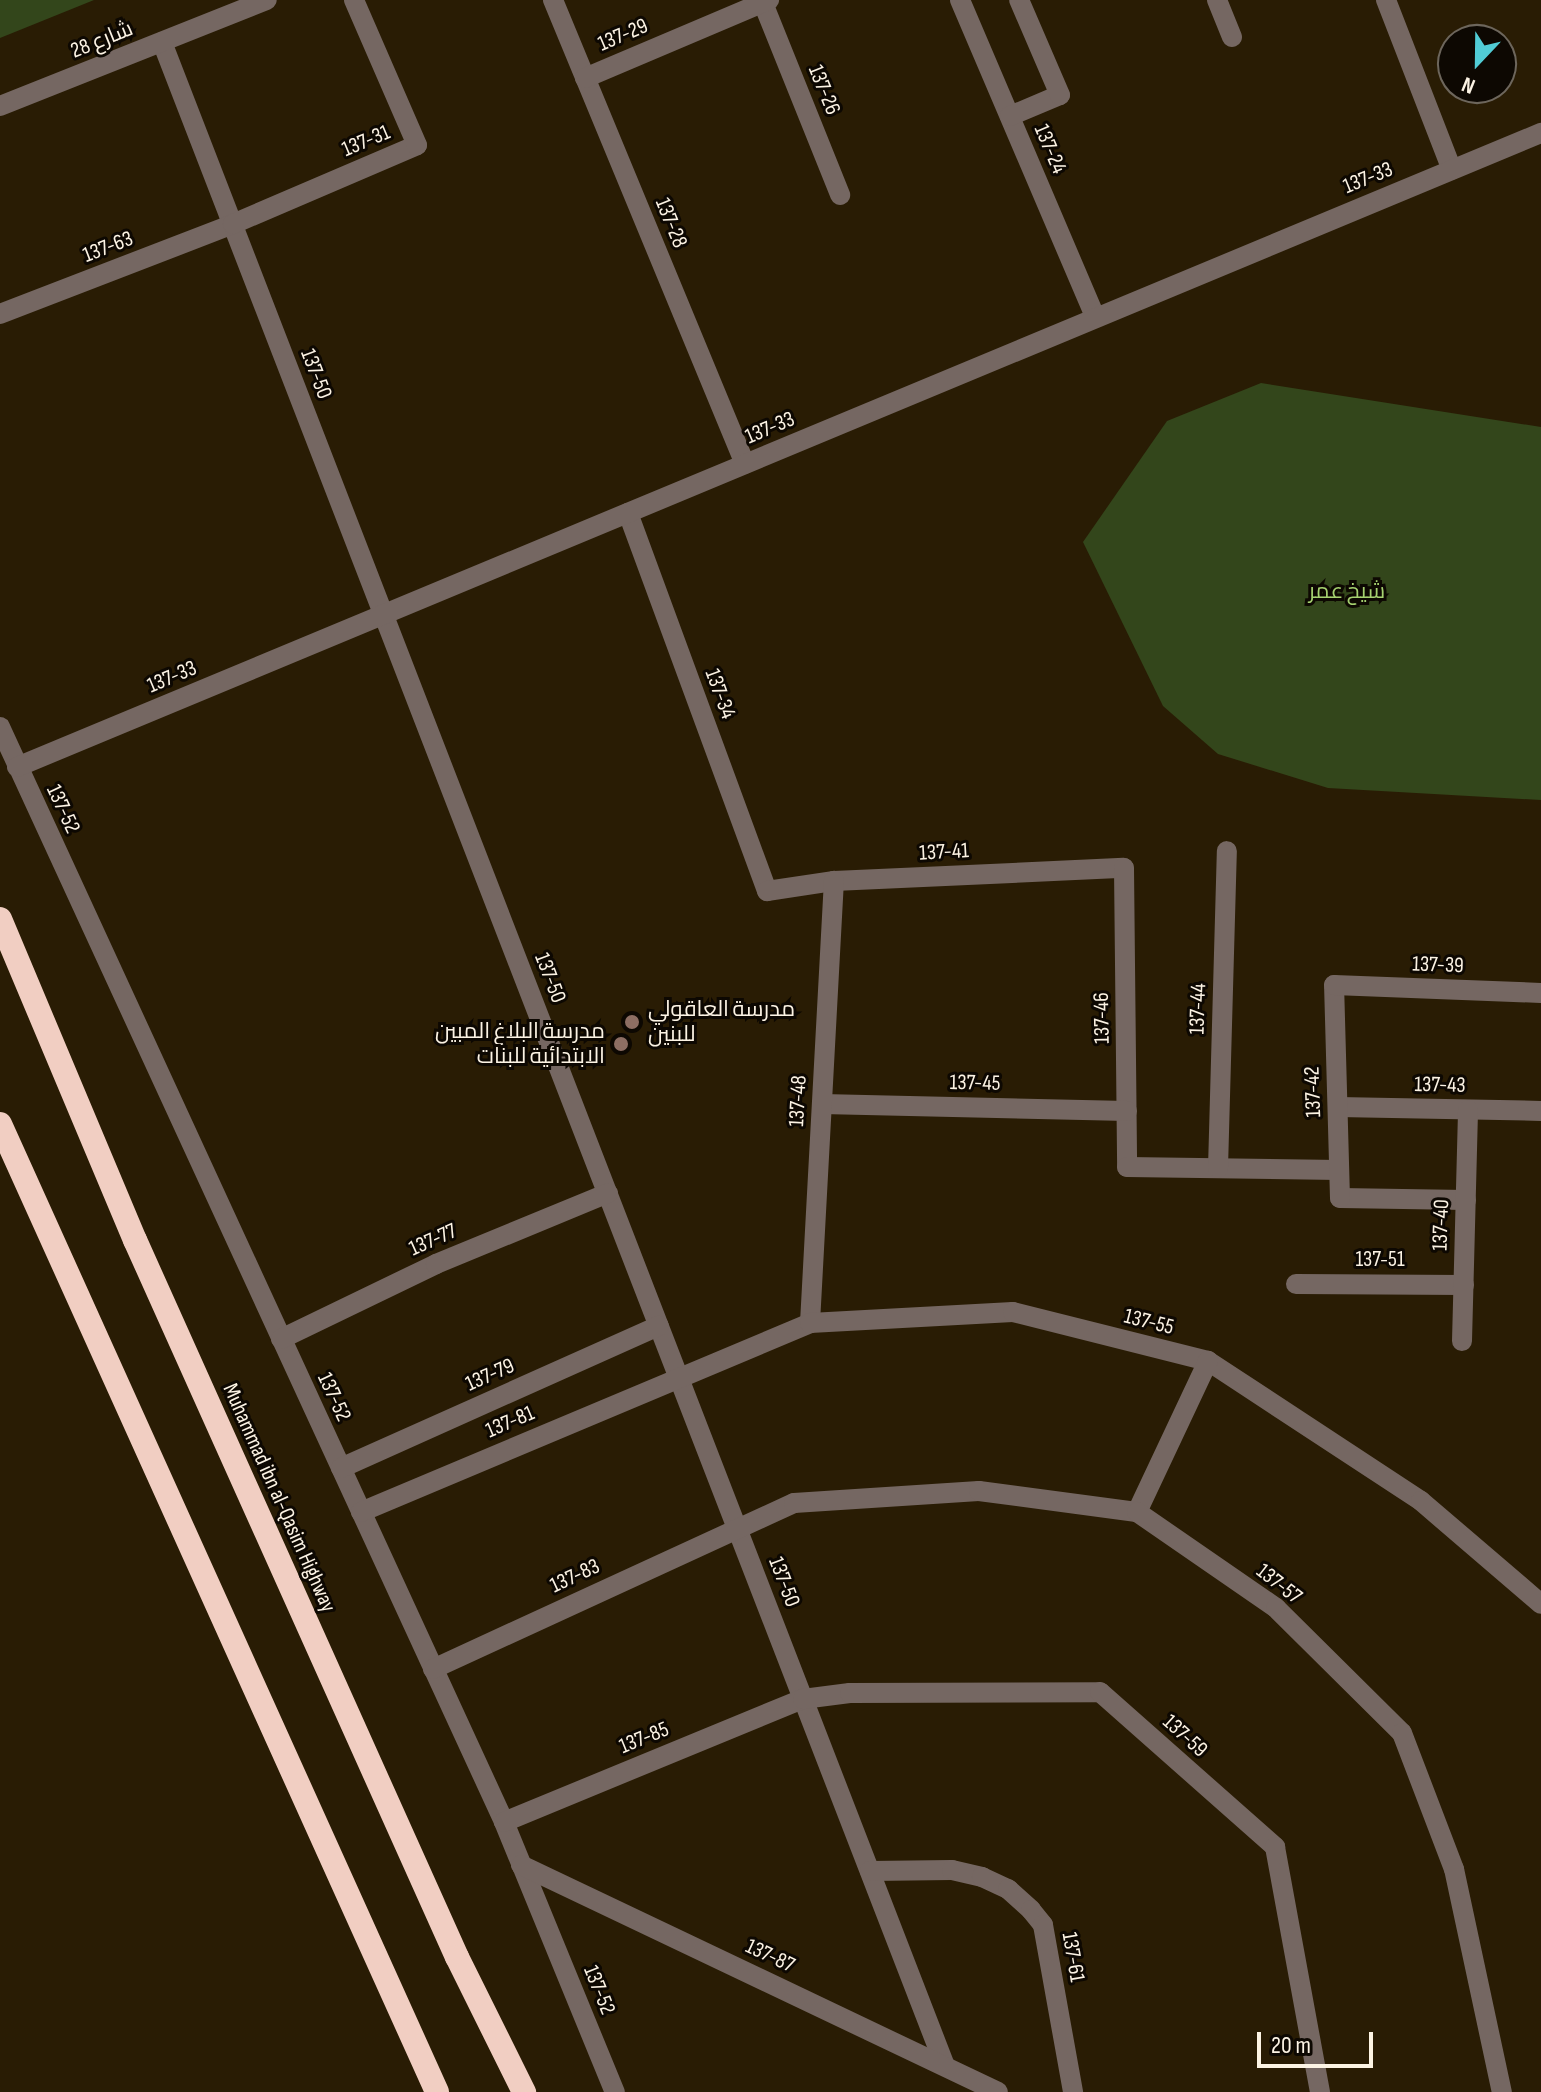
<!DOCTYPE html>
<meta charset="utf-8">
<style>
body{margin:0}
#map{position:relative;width:1541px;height:2092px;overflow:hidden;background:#291c04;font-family:"Sofia Sans Condensed",Cairo,sans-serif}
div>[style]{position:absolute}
.green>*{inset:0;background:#33461b}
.minor>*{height:20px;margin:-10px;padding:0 10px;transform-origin:10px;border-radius:10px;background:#756762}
.highway>*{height:24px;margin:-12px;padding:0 12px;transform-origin:12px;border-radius:12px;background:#f1cec2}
.dots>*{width:22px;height:22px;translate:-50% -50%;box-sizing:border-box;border:4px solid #0d0802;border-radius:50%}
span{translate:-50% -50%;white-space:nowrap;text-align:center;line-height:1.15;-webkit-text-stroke:6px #0d0802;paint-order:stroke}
.street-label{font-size:22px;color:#fcf3e4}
.park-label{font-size:22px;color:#a6d270}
.poi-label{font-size:22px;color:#fcf3e4}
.left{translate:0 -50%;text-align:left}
.right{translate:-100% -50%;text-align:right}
.north{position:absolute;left:1437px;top:24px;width:80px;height:80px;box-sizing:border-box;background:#0d0802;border:2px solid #6d665c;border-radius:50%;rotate:202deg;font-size:22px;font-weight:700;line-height:32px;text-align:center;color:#fcf3e4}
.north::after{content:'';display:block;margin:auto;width:28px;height:36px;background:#51ccd5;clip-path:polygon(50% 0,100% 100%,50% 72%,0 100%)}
.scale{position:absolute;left:1257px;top:2032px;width:116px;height:36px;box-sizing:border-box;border:4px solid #fcf3e4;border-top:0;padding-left:10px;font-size:24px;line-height:28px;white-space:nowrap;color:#fcf3e4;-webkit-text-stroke:6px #0d0802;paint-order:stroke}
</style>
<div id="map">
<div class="green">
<div style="clip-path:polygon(0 0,94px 0,0 38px)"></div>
<div style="clip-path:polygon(1261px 383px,1541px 427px,1541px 800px,1328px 788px,1218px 754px,1163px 706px,1083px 542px,1167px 421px)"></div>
</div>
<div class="minor">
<div style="left:553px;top:0;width:502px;rotate:67.52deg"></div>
<div style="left:960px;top:0;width:344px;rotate:66.9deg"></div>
<div style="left:1217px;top:0;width:40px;rotate:68deg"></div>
<div style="left:1386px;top:0;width:182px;rotate:68.8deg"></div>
<div style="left:763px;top:3px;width:207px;rotate:68.1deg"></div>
<div style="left:162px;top:42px;width:2170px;rotate:68.85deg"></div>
<div style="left:585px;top:78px;width:200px;rotate:-23deg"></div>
<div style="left:0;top:106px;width:287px;rotate:-21.7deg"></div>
<div style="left:1010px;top:116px;width:54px;rotate:-22.8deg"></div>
<div style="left:1060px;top:95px;width:103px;rotate:-113.3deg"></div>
<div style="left:0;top:314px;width:250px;rotate:-21.1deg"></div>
<div style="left:233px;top:224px;width:200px;rotate:-23.2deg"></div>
<div style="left:417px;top:145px;width:158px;rotate:-113.5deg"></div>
<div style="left:628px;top:513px;width:403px;rotate:69.8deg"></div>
<div style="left:767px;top:891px;width:68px;rotate:-8.5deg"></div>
<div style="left:834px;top:881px;width:290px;rotate:-2.6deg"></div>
<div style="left:1124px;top:868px;width:299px;rotate:89.4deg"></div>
<div style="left:1127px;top:1167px;width:212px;rotate:0.8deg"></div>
<div style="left:0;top:727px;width:1205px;rotate:65.28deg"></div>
<div style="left:504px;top:1822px;width:292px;rotate:67.7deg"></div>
<div style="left:17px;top:767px;width:1651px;rotate:-22.59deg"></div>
<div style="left:822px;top:1104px;width:305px;rotate:1.3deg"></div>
<div style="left:1338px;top:1107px;width:203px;rotate:1.1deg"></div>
<div style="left:1218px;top:1168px;width:317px;rotate:-88.4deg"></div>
<div style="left:1466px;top:1200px;width:126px;rotate:-179.1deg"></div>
<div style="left:1340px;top:1198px;width:213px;rotate:-91.6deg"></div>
<div style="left:1334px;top:985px;width:207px;rotate:2.2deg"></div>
<div style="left:1296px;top:1284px;width:168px;rotate:0.3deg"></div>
<div style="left:810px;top:1323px;width:443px;rotate:-86.9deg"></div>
<div style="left:281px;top:1339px;width:172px;rotate:-25.8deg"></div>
<div style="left:436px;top:1264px;width:186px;rotate:-22.4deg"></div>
<div style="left:1462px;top:1341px;width:231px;rotate:-88.5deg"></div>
<div style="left:341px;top:1468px;width:348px;rotate:-24.1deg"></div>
<div style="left:361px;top:1512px;width:487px;rotate:-22.8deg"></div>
<div style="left:810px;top:1323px;width:203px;rotate:-3.1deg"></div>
<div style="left:1013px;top:1312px;width:201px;rotate:14.1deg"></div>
<div style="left:1208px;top:1361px;width:255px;rotate:33.3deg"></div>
<div style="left:1421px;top:1501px;width:158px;rotate:40.6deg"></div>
<div style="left:1137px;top:1512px;width:167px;rotate:-64.8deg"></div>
<div style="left:433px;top:1669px;width:397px;rotate:-24.7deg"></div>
<div style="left:794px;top:1503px;width:185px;rotate:-3.7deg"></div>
<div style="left:979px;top:1491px;width:159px;rotate:7.6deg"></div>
<div style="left:1137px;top:1512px;width:169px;rotate:34.6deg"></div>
<div style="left:1276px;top:1608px;width:177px;rotate:44.8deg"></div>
<div style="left:1402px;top:1733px;width:146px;rotate:69.1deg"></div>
<div style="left:1454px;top:1869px;width:228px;rotate:77.9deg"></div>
<div style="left:504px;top:1822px;width:323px;rotate:-22.4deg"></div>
<div style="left:803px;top:1699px;width:47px;rotate:-7.3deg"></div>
<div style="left:850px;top:1693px;width:250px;rotate:-0.2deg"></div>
<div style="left:1100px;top:1692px;width:234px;rotate:41.5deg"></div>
<div style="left:1275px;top:1847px;width:249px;rotate:79.6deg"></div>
<div style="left:521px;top:1865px;width:528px;rotate:25.45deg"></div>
<div style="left:870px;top:1871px;width:82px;rotate:-0.7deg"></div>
<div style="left:952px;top:1870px;width:31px;rotate:13deg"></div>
<div style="left:982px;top:1877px;width:29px;rotate:25deg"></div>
<div style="left:1008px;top:1889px;width:31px;rotate:42deg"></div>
<div style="left:1031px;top:1910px;width:19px;rotate:51deg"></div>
<div style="left:1043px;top:1925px;width:170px;rotate:79.8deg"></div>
</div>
<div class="highway">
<div style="left:0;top:919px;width:348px;rotate:67.2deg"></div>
<div style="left:135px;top:1240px;width:786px;rotate:65.82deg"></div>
<div style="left:457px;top:1957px;width:151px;rotate:63.6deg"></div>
<div style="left:0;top:1124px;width:1062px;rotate:65.7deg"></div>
</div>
<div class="dots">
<div style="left:632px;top:1022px;background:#8d6e63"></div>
<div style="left:621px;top:1044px;background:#8d6e63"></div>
</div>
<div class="street-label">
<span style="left:623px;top:35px;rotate:-23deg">137-29</span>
<span style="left:102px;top:40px;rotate:-22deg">شارع 28</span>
<span style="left:824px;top:90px;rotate:68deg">137-26</span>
<span style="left:366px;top:141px;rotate:-23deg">137-31</span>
<span style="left:1050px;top:149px;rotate:67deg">137-24</span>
<span style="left:1368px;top:178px;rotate:-22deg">137-33</span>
<span style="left:671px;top:223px;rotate:68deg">137-28</span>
<span style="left:108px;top:247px;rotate:-21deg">137-63</span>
<span style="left:316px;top:374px;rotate:69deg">137-50</span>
<span style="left:770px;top:428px;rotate:-23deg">137-33</span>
<span style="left:172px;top:677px;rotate:-23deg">137-33</span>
<span style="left:720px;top:694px;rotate:70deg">137-34</span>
<span style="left:63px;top:809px;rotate:65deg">137-52</span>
<span style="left:944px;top:852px;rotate:-3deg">137-41</span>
<span style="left:1438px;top:965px;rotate:2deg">137-39</span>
<span style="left:550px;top:978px;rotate:69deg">137-50</span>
<span style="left:1198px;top:1009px;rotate:-88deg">137-44</span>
<span style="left:1102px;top:1018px;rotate:-91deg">137-46</span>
<span style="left:975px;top:1083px;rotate:1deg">137-45</span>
<span style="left:1440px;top:1085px;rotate:1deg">137-43</span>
<span style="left:1313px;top:1092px;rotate:-92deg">137-42</span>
<span style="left:798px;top:1101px;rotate:-87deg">137-48</span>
<span style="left:1441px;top:1225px;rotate:-88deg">137-40</span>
<span style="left:433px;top:1240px;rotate:-24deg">137-77</span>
<span style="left:1380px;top:1260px">137-51</span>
<span style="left:1149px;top:1322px;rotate:14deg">137-55</span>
<span style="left:490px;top:1375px;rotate:-24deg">137-79</span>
<span style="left:334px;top:1397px;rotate:65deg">137-52</span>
<span style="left:510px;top:1422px;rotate:-23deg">137-81</span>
<span style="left:279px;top:1498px;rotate:66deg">Muhammad ibn al-Qasim Highway</span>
<span style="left:575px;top:1576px;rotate:-25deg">137-83</span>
<span style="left:784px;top:1582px;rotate:69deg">137-50</span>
<span style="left:1279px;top:1584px;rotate:38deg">137-57</span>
<span style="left:1185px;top:1736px;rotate:42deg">137-59</span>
<span style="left:644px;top:1738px;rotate:-22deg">137-85</span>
<span style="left:770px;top:1956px;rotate:25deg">137-87</span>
<span style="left:1073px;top:1957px;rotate:80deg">137-61</span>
<span style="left:599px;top:1990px;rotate:68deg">137-52</span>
</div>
<div class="park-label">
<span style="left:1347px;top:592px">شيخ عمر</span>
</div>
<div class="poi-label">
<span class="left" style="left:648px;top:1022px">مدرسة العاقولي<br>للبنين</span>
<span class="right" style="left:605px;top:1044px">مدرسة البلاغ المبين<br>الابتدائية للبنات</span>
</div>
<div class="north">N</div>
<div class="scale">20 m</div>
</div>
